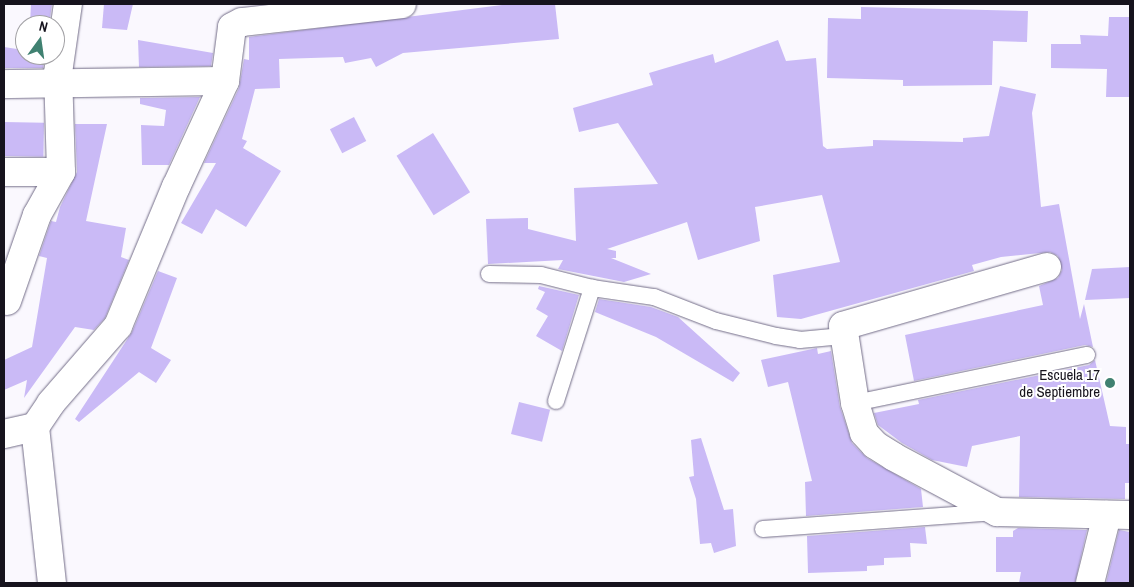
<!DOCTYPE html>
<style>
body{margin:0}
#map{position:relative;width:1134px;height:587px;overflow:hidden;background:#faf8fe;font-family:"Archivo Narrow",sans-serif}
div>[style]{position:absolute}
.building>*{inset:0;background:#cabaf6;transform-origin:0 0}
.roads{filter:drop-shadow(0 0 1px #736d88) drop-shadow(0 0 1px #736d88)}
.service>*{height:16px;margin:-8px;padding:0 8px;transform-origin:8px;border-radius:8px;background:#fff}
.minor>*{height:28px;margin:-14px;padding:0 14px;transform-origin:14px;border-radius:14px;background:#fff}
.dots>*{width:14px;height:14px;translate:-50% -50%;box-sizing:border-box;border:2px solid #fff;border-radius:50%}
span{translate:-50% -50%;white-space:nowrap;text-align:center;line-height:1.15;-webkit-text-stroke:4px #fff;paint-order:stroke}
.poi-label{font-size:15px;color:#16131d}
.right{translate:-100% -50%;text-align:right}
.frame{position:absolute;inset:0;border:5px solid #16131d;pointer-events:none}
.north{position:absolute;left:15px;top:15px;width:50px;height:50px;box-sizing:border-box;background:#fff;border:1px solid #a2a1a5;border-radius:50%;rotate:14deg;font-size:14px;font-weight:700;line-height:20px;text-align:center;color:#16131d}
.north::after{content:'';display:block;margin:auto;width:18px;height:22px;background:#408171;clip-path:polygon(50% 0,100% 100%,50% 72%,0 100%)}
</style>
<div id="map">
<div class="building">
<div style="clip-path:polygon(31px 4px,52px 4px,49px 25px,30px 25px)"></div>
<div style="clip-path:polygon(104px 4px,133px 4px,127px 30px,102px 28px)"></div>
<div style="clip-path:polygon(510px 4px,555px 4px,559px 39px,403px 53px,376px 67px,371px 58px,345px 63px,343px 57px,279px 59px,280px 88px,255px 89px,242px 139px,247px 141px,243px 148px,281px 171px,246px 227px,216px 209px,202px 234px,181px 223px,216px 163px,204px 163px,239px 88px,244px 59px,249px 60px,249px 37px)"></div>
<div style="clip-path:polygon(861px 7px,1028px 11px,1027px 42px,993px 41px,992px 85px,903px 86px,903px 80px,827px 78px,828px 18px,861px 19px)"></div>
<div style="clip-path:polygon(1109px 17px,1130px 17px,1130px 97px,1106px 97px,1107px 69px,1051px 68px,1051px 44px,1081px 44px,1080px 35px,1108px 36px)"></div>
<div style="clip-path:polygon(138px 40px,213px 53px,211px 66px,139px 67px)"></div>
<div style="clip-path:polygon(778px 40px,786px 61px,816px 58px,823px 146px,827px 149px,873px 146px,873px 140px,963px 142px,963px 138px,989px 136px,1000px 86px,1036px 94px,1032px 113px,1041px 207px,1059px 204px,1080px 319px,1084px 304px,1093px 347px,1085px 345px,914px 381px,905px 335px,1043px 305px,1039px 286px,1058px 278px,1062px 270px,1058px 256px,1050px 252px,1001px 257px,972px 265px,974px 271px,801px 319px,777px 317px,773px 275px,840px 262px,822px 195px,755px 207px,760px 241px,698px 260px,687px 222px,607px 249px,616px 251px,616px 258px,611px 258px,651px 274px,624px 282px,558px 269px,563px 260px,488px 264px,486px 219px,528px 218px,528px 229px,576px 241px,574px 188px,658px 184px,618px 123px,579px 132px,573px 108px,653px 85px,649px 73px,713px 54px,715px 63px)"></div>
<div style="clip-path:polygon(17px 45px,25px 45px,25px 55px,45px 55px,43px 68px,4px 68px,4px 47px,17px 49px)"></div>
<div style="clip-path:polygon(200px 97px,169px 165px,142px 165px,141px 125px,164px 126px,166px 110px,140px 104px,140px 98px)"></div>
<div style="left:354px;top:117px;width:27px;height:27px;rotate:63deg"></div>
<div style="left:4px;top:122px;width:40px;height:34px;rotate:1deg"></div>
<div style="clip-path:polygon(75px 124px,107px 124px,86px 221px,126px 228px,121px 257px,129px 260px,105px 318px,94px 330px,75px 327px,24px 398px,27px 380px,4px 390px,4px 360px,32px 347px,47px 258px,39px 256px,51px 221px,56px 222px,60px 207px,77px 172px)"></div>
<div style="left:433px;top:133px;width:70px;height:43px;rotate:58deg"></div>
<div style="clip-path:polygon(1130px 267px,1130px 298px,1085px 300px,1092px 269px)"></div>
<div style="clip-path:polygon(158px 271px,177px 278px,151px 348px,171px 360px,156px 383px,139px 372px,79px 422px,75px 419px,132px 332px)"></div>
<div style="clip-path:polygon(539px 286px,579px 295px,562px 351px,536px 336px,548px 316px,536px 309px,545px 292px,538px 289px)"></div>
<div style="clip-path:polygon(599px 299px,651px 307px,678px 317px,740px 373px,733px 382px,656px 337px,595px 312px)"></div>
<div style="clip-path:polygon(817px 348px,818px 354px,831px 351px,840px 407px,852px 443px,867px 458px,921px 489px,923px 507px,806px 516px,805px 482px,812px 481px,788px 382px,768px 387px,761px 360px)"></div>
<div style="clip-path:polygon(1095px 360px,1110px 426px,1126px 427px,1126px 444px,1130px 444px,1130px 483px,1125px 483px,1125px 499px,1019px 497px,1020px 436px,972px 446px,967px 467px,932px 460px,902px 443px,878px 425px,874px 413px,919px 404px,918px 400px,1089px 365px)"></div>
<div style="left:519px;top:402px;width:32px;height:33px;rotate:14deg"></div>
<div style="clip-path:polygon(701px 438px,724px 510px,733px 509px,736px 546px,714px 553px,711px 543px,700px 544px,696px 499px,689px 477px,694px 476px,691px 440px)"></div>
<div style="clip-path:polygon(925px 527px,927px 544px,910px 543px,911px 557px,884px 558px,884px 565px,867px 566px,867px 571px,808px 573px,807px 536px)"></div>
<div style="clip-path:polygon(1018px 528px,1087px 530px,1075px 583px,1019px 583px,1021px 572px,996px 572px,996px 537px,1013px 537px,1013px 531px)"></div>
<div style="clip-path:polygon(1119px 530px,1130px 532px,1130px 583px,1106px 583px)"></div>
</div>
<div class="roads">
<div class="service">
<div style="left:489px;top:274px;width:52px;rotate:1.1deg"></div>
<div style="left:541px;top:275px;width:53px;rotate:14.3deg"></div>
<div style="left:592px;top:288px;width:63px;rotate:8.3deg"></div>
<div style="left:654px;top:297px;width:66px;rotate:21.2deg"></div>
<div style="left:716px;top:321px;width:62px;rotate:14deg"></div>
<div style="left:776px;top:336px;width:24px;rotate:9deg"></div>
<div style="left:800px;top:340px;width:43px;rotate:-5.3deg"></div>
<div style="left:556px;top:401px;width:119px;rotate:-72.3deg"></div>
<div style="left:855px;top:403px;width:237px;rotate:-11.7deg"></div>
<div style="left:763px;top:529px;width:230px;rotate:-4.2deg"></div>
</div>
<div class="minor">
<div style="left:4px;top:84px;width:221px;rotate:-0.8deg"></div>
<div style="left:4px;top:172px;width:57px"></div>
<div style="left:1047px;top:267px;width:212px;rotate:163.9deg"></div>
<div style="left:843px;top:326px;width:78px;rotate:81.1deg"></div>
<div style="left:855px;top:403px;width:31px;rotate:73deg"></div>
<div style="left:864px;top:433px;width:16px;rotate:47deg"></div>
<div style="left:875px;top:445px;width:22px;rotate:32deg"></div>
<div style="left:894px;top:457px;width:117px;rotate:28.1deg"></div>
<div style="left:997px;top:512px;width:133px;rotate:1.3deg"></div>
<div style="left:7px;top:301px;width:91px;rotate:-70.8deg"></div>
<div style="left:37px;top:215px;width:49px;rotate:-60.8deg"></div>
<div style="left:61px;top:172px;width:99px;rotate:-91.7deg"></div>
<div style="left:58px;top:73px;width:70px;rotate:-81.8deg"></div>
<div style="left:35px;top:427px;width:157px;rotate:83.8deg"></div>
<div style="left:4px;top:434px;width:32px;rotate:-13deg"></div>
<div style="left:35px;top:427px;width:29px;rotate:-56deg"></div>
<div style="left:51px;top:403px;width:102px;rotate:-49deg"></div>
<div style="left:118px;top:326px;width:151px;rotate:-67.4deg"></div>
<div style="left:176px;top:187px;width:117px;rotate:-65.2deg"></div>
<div style="left:225px;top:81px;width:54px;rotate:-82.6deg"></div>
<div style="left:232px;top:27px;width:11px;rotate:-27deg"></div>
<div style="left:242px;top:22px;width:161px;rotate:-6.4deg"></div>
<div style="left:1090px;top:583px;width:70px;rotate:-76deg"></div>
</div>
</div>
<div class="dots">
<div style="left:1110px;top:383px;background:#408171"></div>
</div>
<div class="poi-label">
<span class="right" style="left:1100px;top:383px">Escuela 17<br>de Septiembre</span>
</div>
<div class="frame"></div>
<div class="north">N</div>
</div>
